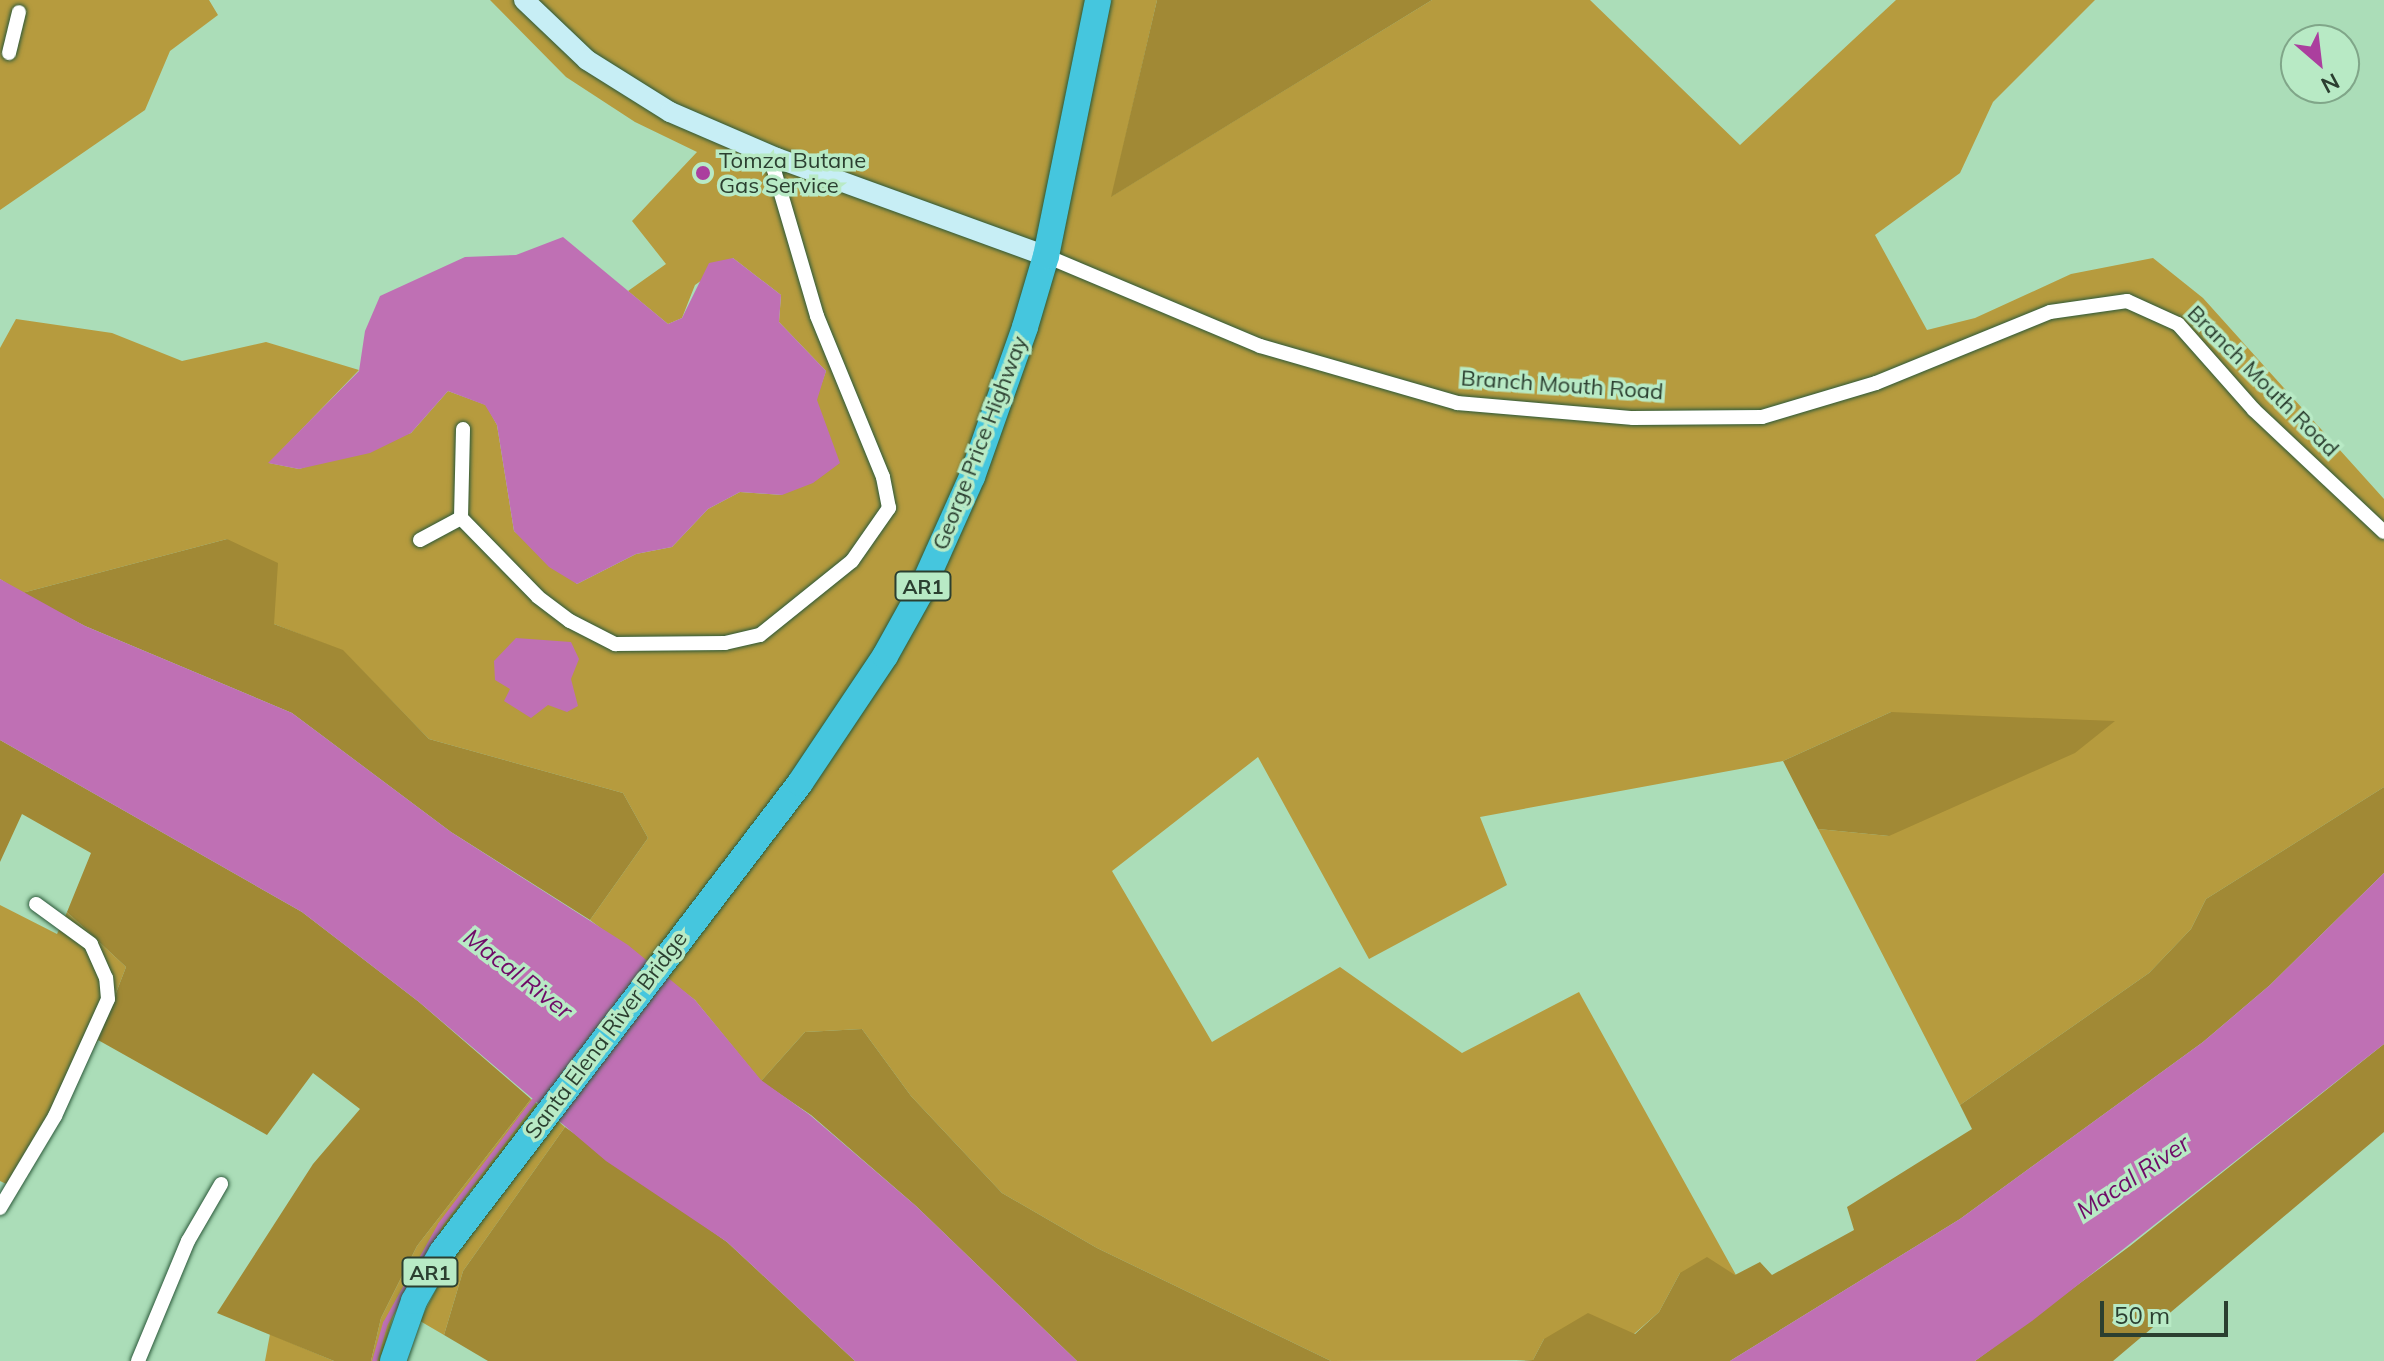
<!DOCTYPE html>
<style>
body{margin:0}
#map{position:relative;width:2384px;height:1361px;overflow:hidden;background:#abddb8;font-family:Mulish,sans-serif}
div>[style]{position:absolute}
.green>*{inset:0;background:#b69b3e}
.forest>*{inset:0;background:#a18935}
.water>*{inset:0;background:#bf70b4}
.stream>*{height:5px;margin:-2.5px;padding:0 2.5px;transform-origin:2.5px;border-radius:2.5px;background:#bf70b4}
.roads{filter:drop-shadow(0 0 2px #2a5839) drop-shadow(0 0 2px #2a5839)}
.street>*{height:14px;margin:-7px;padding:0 7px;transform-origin:7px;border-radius:7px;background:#fff}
.secondary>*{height:20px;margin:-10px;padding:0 10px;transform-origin:10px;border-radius:10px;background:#c7eef5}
.highway>*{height:26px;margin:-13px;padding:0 13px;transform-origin:13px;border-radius:13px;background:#45c6de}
.dots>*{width:22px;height:22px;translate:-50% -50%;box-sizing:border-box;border:4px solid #b8eac5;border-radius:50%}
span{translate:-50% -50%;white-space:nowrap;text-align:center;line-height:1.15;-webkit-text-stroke:7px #b8eac5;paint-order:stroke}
.shield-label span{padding:2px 6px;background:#b8eac5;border:2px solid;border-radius:6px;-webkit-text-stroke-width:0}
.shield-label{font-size:20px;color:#2b3f30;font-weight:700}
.poi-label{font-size:22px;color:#2b3f30}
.left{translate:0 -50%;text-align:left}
.street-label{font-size:22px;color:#2b3f30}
.water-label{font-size:24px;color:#6f0a67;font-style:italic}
.north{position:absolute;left:2280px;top:24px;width:80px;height:80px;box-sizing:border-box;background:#b8eac5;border:2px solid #80a689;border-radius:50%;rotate:152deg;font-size:22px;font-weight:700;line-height:32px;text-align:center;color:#2b3f30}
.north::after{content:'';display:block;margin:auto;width:28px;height:36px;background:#ab3f9e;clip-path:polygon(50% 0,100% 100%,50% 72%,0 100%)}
.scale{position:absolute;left:2100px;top:1301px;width:128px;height:36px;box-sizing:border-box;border:4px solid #2b3f30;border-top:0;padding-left:10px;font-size:24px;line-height:28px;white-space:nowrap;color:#2b3f30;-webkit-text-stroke:6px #b8eac5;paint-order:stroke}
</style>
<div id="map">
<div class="green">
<div style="clip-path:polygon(0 0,209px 0,218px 15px,170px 51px,145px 110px,0 210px)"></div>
<div style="clip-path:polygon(490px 0,1157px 0,1112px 196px,1432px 0,1590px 0,1740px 145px,1896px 0,2095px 0,1993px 102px,1960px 173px,1875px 235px,1927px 330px,1975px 318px,2071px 274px,2153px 258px,2203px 298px,2384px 499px,2384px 787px,2206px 899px,2191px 929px,2149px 973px,1960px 1105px,1818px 829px,1889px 836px,1891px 712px,1783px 761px,1480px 817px,1507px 885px,1369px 959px,1258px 757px,1112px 871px,1212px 1042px,1340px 967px,1462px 1053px,1579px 992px,1736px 1275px,1680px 1273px,1659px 1312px,1634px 1334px,1544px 1339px,1533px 1360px,1331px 1361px,1097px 1248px,1002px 1193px,911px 1096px,862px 1029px,805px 1032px,761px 1081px,695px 1000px,590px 920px,648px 838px,623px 793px,429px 739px,343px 651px,274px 624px,227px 539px,22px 593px,0 579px,0 348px,16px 319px,112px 333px,182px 361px,266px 342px,359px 370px,269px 463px,299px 469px,411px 433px,448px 391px,486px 405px,497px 425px,514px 531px,577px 584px,636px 554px,672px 547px,708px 509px,740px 492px,782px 495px,826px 371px,779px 322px,781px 295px,733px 258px,695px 285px,682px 318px,668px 324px,628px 291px,666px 264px,632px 221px,697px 152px,635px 122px,566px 77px)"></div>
<div style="clip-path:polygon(0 905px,57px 934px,67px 912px,126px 967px,98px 1040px,19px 1190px,0 1181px)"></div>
<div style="clip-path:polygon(531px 1099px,565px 1127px,463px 1271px,444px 1335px,420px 1321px,452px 1258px,493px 1202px,474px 1187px,422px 1258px,393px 1317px,380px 1361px,371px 1361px,381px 1318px,417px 1246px)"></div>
<div style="clip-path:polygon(270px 1334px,334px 1361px,265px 1361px)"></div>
</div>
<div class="forest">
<div style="clip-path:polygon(1157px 0,1432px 0,1111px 197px)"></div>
<div style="clip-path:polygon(227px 539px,278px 563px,274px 624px,343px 650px,429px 739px,623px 793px,648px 838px,590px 920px,451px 832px,292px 713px,85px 626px,22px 593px)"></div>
<div style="clip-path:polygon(1891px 712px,1983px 716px,2115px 721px,2075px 753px,1889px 836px,1818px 829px,1783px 761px)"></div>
<div style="clip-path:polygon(0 740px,302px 912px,419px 1002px,531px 1099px,417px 1246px,381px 1318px,371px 1361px,334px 1361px,217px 1313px,313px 1164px,360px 1109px,313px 1073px,267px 1135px,98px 1040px,126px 967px,67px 912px,91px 853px,22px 814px,0 862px)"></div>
<div style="clip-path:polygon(2384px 787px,2384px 873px,2270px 985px,2203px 1042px,1960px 1219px,1730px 1361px,1516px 1361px,1533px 1360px,1544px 1339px,1588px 1313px,1635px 1334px,1659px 1312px,1680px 1273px,1707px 1257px,1735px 1275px,1760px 1262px,1772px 1275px,1854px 1230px,1847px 1207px,1972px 1129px,1960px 1105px,2149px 973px,2191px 929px,2206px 899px)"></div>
<div style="clip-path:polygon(862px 1029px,911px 1096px,1002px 1193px,1097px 1248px,1331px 1361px,1077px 1361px,916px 1206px,811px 1115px,761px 1081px,805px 1032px)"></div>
<div style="clip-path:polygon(2384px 1044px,2384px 1132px,2113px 1361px,1975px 1361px,2130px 1246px)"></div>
<div style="clip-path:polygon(565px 1127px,727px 1242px,855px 1361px,488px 1361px,444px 1335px,463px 1271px)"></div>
</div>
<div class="water">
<div style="clip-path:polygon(563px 237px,668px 324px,682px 318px,709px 263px,733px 258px,781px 295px,779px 322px,826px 371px,817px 400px,840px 463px,813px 483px,782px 495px,740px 492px,708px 509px,672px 547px,636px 554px,577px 584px,549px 567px,514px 531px,497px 425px,485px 405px,448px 391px,411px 433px,370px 453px,299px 469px,268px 463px,359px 371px,365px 331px,380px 296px,465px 257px,516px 255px)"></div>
<div style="clip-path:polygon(0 579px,85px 626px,292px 713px,451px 832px,628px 945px,695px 1000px,761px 1080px,810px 1115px,916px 1206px,1077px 1361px,855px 1361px,727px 1242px,606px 1161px,419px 1002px,302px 912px,0 740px)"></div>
<div style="clip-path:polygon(516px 638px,571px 642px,579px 659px,571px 679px,578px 706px,567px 712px,548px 705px,531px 718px,504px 701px,510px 689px,495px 680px,494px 661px)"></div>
<div style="clip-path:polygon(2384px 873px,2384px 1044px,2032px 1321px,1975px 1361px,1730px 1361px,1960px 1219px,2203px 1042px,2270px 985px)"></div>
</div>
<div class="stream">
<div style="left:374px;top:1361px;width:40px;rotate:-74deg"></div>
<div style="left:385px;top:1323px;width:113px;rotate:-60.9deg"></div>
<div style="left:440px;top:1224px;width:159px;rotate:-52.9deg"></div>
</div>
<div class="roads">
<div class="street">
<div style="left:9px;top:53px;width:42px;rotate:-76.3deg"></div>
<div style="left:1046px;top:256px;width:232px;rotate:22.8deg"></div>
<div style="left:1260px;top:346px;width:205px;rotate:16.1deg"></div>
<div style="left:1457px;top:403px;width:177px;rotate:4.9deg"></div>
<div style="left:1633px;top:418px;width:129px;rotate:-0.4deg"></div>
<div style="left:1762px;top:417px;width:119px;rotate:-16.6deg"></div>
<div style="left:1876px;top:383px;width:188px;rotate:-22.2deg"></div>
<div style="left:2050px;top:312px;width:78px;rotate:-8.1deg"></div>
<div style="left:2127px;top:301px;width:56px;rotate:24.3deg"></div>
<div style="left:2178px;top:324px;width:115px;rotate:48.5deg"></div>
<div style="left:2254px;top:410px;width:178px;rotate:43.2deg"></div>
<div style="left:461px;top:518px;width:89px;rotate:-88.7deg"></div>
<div style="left:420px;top:540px;width:47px;rotate:-28.2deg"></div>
<div style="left:461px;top:518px;width:110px;rotate:45.7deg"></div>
<div style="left:538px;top:597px;width:40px;rotate:37deg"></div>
<div style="left:570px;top:621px;width:51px;rotate:27.1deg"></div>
<div style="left:615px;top:644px;width:110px;rotate:-0.5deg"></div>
<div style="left:725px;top:643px;width:36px;rotate:-13deg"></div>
<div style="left:760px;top:635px;width:118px;rotate:-38.8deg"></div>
<div style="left:852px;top:561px;width:65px;rotate:-55.1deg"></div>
<div style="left:889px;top:508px;width:32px;rotate:-101deg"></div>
<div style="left:883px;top:477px;width:174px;rotate:-112.3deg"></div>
<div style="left:817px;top:316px;width:152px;rotate:-106.4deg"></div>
<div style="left:774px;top:170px;width:12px;rotate:-76deg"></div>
<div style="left:0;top:1208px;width:107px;rotate:-59.1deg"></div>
<div style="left:55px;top:1116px;width:128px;rotate:-65.6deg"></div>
<div style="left:108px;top:999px;width:21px;rotate:-95deg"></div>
<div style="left:106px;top:978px;width:37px;rotate:-114deg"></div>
<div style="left:91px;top:944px;width:68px;rotate:-144deg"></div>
<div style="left:138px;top:1361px;width:130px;rotate:-67.4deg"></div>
<div style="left:188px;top:1241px;width:66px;rotate:-59.9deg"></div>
</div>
<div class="secondary">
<div style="left:524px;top:0;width:87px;rotate:43.6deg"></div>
<div style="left:587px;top:60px;width:98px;rotate:32.1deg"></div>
<div style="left:670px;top:112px;width:116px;rotate:23.3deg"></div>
<div style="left:777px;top:158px;width:286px;rotate:20deg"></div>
</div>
<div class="highway">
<div style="left:393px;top:1361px;width:64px;rotate:-70.7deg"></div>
<div style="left:414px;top:1301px;width:56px;rotate:-60.3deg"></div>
<div style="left:442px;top:1252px;width:590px;rotate:-52.64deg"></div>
<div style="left:800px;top:783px;width:153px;rotate:-56.2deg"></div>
<div style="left:885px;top:656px;width:72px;rotate:-60.9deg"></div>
<div style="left:920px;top:593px;width:127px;rotate:-65.9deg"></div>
<div style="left:972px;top:477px;width:159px;rotate:-70.5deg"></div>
<div style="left:1025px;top:327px;width:74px;rotate:-73.5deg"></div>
<div style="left:1046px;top:256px;width:261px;rotate:-78.5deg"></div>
</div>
</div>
<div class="dots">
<div style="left:703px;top:173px;background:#ab3f9e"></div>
</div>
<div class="shield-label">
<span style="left:923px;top:586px">AR1</span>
<span style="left:430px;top:1272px">AR1</span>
</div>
<div class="poi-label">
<span class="left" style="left:719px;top:173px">Tomza Butane<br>Gas Service</span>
</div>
<div class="street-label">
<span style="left:2263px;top:381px;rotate:45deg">Branch Mouth Road</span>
<span style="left:1562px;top:385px;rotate:4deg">Branch Mouth Road</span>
<span style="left:980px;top:443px;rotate:-69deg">George Price Highway</span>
<span style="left:606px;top:1035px;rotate:-53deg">Santa Elena River Bridge</span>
</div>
<div class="water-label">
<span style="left:518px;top:974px;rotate:38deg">Macal River</span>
<span style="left:2133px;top:1177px;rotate:-34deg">Macal River</span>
</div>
<div class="north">N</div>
<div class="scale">50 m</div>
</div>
